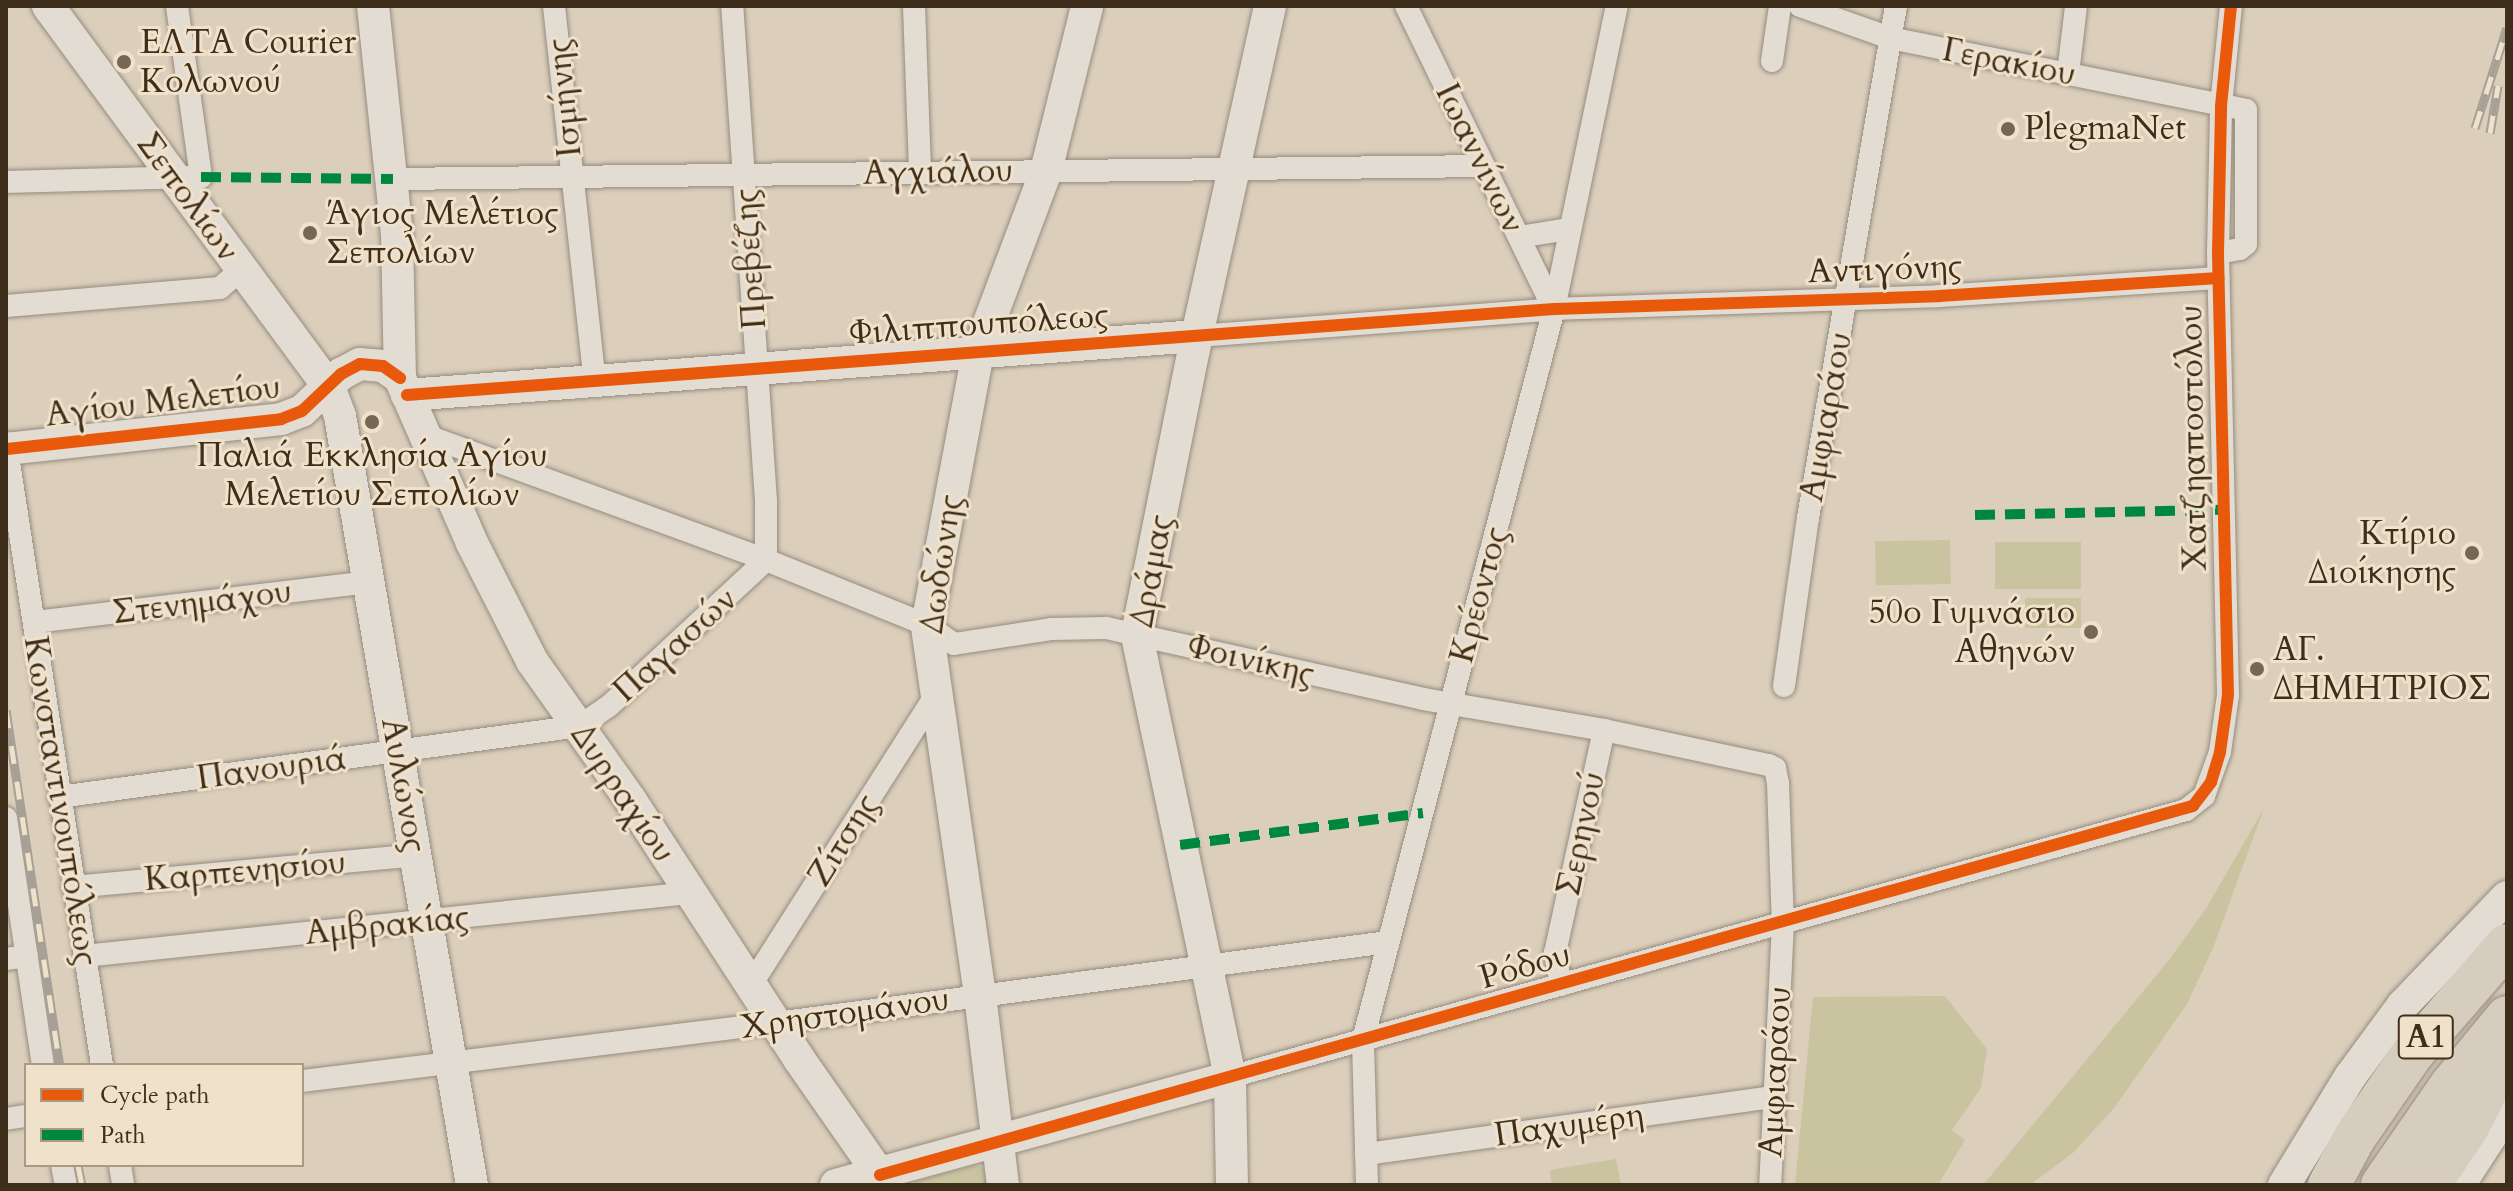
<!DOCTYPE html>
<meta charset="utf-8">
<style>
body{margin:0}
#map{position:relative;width:2513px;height:1191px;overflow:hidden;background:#dbcebb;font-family:Cardo,serif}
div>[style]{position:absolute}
.green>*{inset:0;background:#c9c49f;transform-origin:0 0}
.roads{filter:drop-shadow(0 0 2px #958c7f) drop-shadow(0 0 2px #958c7f)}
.street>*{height:22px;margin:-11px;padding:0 11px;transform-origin:11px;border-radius:11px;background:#e3dcd2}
.secondary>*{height:32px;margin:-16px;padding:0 16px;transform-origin:16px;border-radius:16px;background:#e3dcd2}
.highway>*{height:42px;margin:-21px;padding:0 21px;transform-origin:21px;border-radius:21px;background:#d7cdbe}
.rail>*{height:9px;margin-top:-4.5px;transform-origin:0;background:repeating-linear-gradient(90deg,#f0e2ca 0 18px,#a7a096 0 36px);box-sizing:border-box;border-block:2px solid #a7a096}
.quiet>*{height:10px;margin-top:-5px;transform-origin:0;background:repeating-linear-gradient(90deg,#00873e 0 20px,transparent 0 30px)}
.cycleway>*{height:12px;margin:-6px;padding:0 6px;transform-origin:6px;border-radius:6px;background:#e8590c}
.dots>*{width:22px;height:22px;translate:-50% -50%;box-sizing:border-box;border:4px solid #f0e2ca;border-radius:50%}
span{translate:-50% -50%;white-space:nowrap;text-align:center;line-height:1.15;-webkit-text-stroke:6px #f0e2ca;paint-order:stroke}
.shield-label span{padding:2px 6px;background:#f0e2ca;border:2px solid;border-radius:6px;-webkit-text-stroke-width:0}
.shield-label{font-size:32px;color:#402e1c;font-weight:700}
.poi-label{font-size:34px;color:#402e1c}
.left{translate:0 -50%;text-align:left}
.right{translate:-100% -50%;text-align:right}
.street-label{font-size:34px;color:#402e1c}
.frame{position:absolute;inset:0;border:8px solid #402e1c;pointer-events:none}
.legend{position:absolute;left:24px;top:1063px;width:280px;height:104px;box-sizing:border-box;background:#f0e2ca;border:2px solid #aa9a84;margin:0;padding:10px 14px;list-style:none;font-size:24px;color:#402e1c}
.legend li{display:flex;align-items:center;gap:16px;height:40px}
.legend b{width:40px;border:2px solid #aa9a84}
</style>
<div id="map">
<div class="green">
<div style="left:1950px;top:540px;width:44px;height:75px;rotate:89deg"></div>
<div style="left:2081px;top:542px;width:47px;height:86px;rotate:90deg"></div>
<div style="left:2081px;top:598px;width:30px;height:56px;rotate:90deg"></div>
<div style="clip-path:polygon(2264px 808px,2213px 948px,2187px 1004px,2115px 1107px,2074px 1152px,2030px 1185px,1983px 1185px,2169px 960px,2207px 907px)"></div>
<div style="clip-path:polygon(1945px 996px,1987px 1049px,1981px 1088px,1952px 1130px,1965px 1140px,1938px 1185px,1795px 1185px,1813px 997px)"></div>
<div style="clip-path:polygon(1616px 1159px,1621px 1185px,1552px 1185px,1550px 1170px)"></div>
<div style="clip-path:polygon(976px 1165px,984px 1168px,987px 1185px,914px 1185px,916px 1181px)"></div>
</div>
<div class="roads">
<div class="street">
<div style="left:554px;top:6px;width:377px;rotate:83.8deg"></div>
<div style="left:914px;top:6px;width:167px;rotate:87.9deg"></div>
<div style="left:1406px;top:6px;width:337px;rotate:64deg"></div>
<div style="left:1800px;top:6px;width:96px;rotate:19.6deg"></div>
<div style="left:1890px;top:38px;width:363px;rotate:11.4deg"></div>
<div style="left:2246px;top:110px;width:134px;rotate:90deg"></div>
<div style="left:2246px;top:244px;width:8px;rotate:140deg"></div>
<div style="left:2240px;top:249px;width:22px;rotate:170deg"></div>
<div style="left:1772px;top:61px;width:56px;rotate:-81.7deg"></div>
<div style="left:2068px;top:74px;width:68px;rotate:-83.3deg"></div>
<div style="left:393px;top:179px;width:1091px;rotate:-0.68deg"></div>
<div style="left:6px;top:182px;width:195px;rotate:-1.5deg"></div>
<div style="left:201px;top:177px;width:173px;rotate:-98deg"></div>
<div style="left:1519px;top:237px;width:51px;rotate:-9.1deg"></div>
<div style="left:6px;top:306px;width:215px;rotate:-4.8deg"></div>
<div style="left:220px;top:288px;width:29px;rotate:-41deg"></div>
<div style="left:1198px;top:336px;width:357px;rotate:-4.3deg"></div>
<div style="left:1554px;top:309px;width:385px;rotate:-1.9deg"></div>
<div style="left:1939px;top:296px;width:280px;rotate:-3.7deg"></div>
<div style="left:425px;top:435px;width:363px;rotate:20.1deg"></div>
<div style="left:766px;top:560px;width:174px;rotate:22deg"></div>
<div style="left:927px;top:625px;width:33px;rotate:35deg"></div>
<div style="left:954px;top:644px;width:98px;rotate:-8.8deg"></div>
<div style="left:1051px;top:629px;width:55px;rotate:-1deg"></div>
<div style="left:1106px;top:628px;width:325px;rotate:12.6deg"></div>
<div style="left:1423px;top:699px;width:184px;rotate:9.7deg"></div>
<div style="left:1604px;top:730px;width:169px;rotate:12deg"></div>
<div style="left:1769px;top:765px;width:7px;rotate:27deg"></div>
<div style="left:1775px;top:768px;width:15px;rotate:79deg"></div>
<div style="left:1778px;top:783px;width:140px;rotate:88deg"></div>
<div style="left:1783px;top:923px;width:262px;rotate:92.8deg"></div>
<div style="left:6px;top:443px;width:629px;rotate:81.23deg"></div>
<div style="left:34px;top:622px;width:337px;rotate:-6.8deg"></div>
<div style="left:1784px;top:686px;width:170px;rotate:-81.9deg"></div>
<div style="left:1808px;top:518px;width:520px;rotate:-80.25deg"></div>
<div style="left:59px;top:797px;width:526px;rotate:-7.76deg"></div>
<div style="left:580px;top:726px;width:35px;rotate:-35deg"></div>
<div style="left:609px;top:706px;width:214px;rotate:-42.9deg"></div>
<div style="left:766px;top:560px;width:59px;rotate:-90deg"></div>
<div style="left:766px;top:501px;width:496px;rotate:-93.9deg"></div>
<div style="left:6px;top:818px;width:250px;rotate:81.5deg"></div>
<div style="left:73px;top:887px;width:344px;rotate:-5.3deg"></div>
<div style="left:84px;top:956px;width:608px;rotate:-5.94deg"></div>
<div style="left:6px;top:959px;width:21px;rotate:-8deg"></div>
<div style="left:751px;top:985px;width:343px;rotate:-57.5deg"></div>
<div style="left:1561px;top:985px;width:33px;rotate:-101deg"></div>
<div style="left:1555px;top:953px;width:228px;rotate:-77.6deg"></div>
<div style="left:1230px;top:1077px;width:993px;rotate:-15.6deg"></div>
<div style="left:2186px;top:810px;width:23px;rotate:-38deg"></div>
<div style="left:2204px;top:796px;width:47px;rotate:-70deg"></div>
<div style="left:2220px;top:752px;width:58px;rotate:-82deg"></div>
<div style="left:2228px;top:695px;width:442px;rotate:-91.3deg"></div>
<div style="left:2218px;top:253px;width:147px;rotate:-88.8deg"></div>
<div style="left:2221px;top:106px;width:100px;rotate:-84.3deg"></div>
<div style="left:302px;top:1081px;width:478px;rotate:-7deg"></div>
<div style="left:776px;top:1023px;width:617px;rotate:-7.54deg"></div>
<div style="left:6px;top:1119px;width:20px;rotate:-9deg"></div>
<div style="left:1366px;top:1154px;width:411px;rotate:-8deg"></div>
<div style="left:62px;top:1165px;width:20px;rotate:79deg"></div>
<div style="left:120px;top:1165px;width:20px;rotate:81deg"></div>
<div style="left:1367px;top:1185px;width:145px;rotate:-91.6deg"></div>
<div style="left:1363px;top:1040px;width:756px;rotate:-75.36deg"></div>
<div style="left:1554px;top:309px;width:309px;rotate:-78.3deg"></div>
</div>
<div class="secondary">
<div style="left:48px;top:6px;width:473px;rotate:53.6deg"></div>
<div style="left:329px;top:387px;width:31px;rotate:69deg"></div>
<div style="left:340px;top:416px;width:780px;rotate:80.26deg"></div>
<div style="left:373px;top:6px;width:230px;rotate:84deg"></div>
<div style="left:397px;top:235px;width:143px;rotate:88.8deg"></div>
<div style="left:400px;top:378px;width:180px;rotate:66.4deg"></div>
<div style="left:472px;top:543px;width:132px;rotate:63deg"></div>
<div style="left:532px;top:661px;width:171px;rotate:54.7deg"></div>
<div style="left:631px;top:801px;width:308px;rotate:56.9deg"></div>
<div style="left:799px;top:1059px;width:154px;rotate:55.1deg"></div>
<div style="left:407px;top:395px;width:793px;rotate:-4.27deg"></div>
<div style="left:6px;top:449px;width:277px;rotate:-6.2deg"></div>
<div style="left:281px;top:419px;width:22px;rotate:-21deg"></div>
<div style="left:302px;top:411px;width:54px;rotate:-43.5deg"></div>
<div style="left:341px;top:374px;width:21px;rotate:-28deg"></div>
<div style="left:360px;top:364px;width:23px;rotate:5deg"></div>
<div style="left:383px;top:366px;width:21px;rotate:35deg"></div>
<div style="left:836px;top:1185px;width:409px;rotate:-15.3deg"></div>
<div style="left:1003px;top:1185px;width:191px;rotate:-96.9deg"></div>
<div style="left:980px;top:995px;width:374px;rotate:-98.2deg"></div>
<div style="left:927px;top:625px;width:278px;rotate:-79.4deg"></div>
<div style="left:978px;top:352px;width:193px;rotate:-69.4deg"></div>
<div style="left:1046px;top:171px;width:170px;rotate:-76deg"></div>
<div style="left:1232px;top:1185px;width:108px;rotate:-91.1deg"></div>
<div style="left:1230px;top:1077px;width:453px;rotate:-101.9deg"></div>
<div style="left:1137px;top:634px;width:291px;rotate:-78.7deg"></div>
<div style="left:1194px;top:349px;width:351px;rotate:-77.5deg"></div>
<div style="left:2284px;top:1185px;width:127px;rotate:-58.6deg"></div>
<div style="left:2350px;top:1077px;width:89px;rotate:-53.6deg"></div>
<div style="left:2403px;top:1005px;width:150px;rotate:-46.1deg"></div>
<div style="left:2459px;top:1185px;width:88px;rotate:-57deg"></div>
</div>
<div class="highway">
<div style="left:2329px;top:1185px;width:55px;rotate:-61.6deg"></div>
<div style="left:2355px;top:1137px;width:102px;rotate:-55.4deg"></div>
<div style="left:2413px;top:1053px;width:143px;rotate:-49deg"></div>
<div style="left:2382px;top:1185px;width:121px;rotate:-55.4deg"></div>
<div style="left:2451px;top:1085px;width:88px;rotate:-50.5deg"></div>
<div style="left:2429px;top:1185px;width:70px;rotate:-56.1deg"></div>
<div style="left:2468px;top:1127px;width:86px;rotate:-63.1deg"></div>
</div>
</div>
<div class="rail">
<div style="left:2475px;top:128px;width:105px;rotate:-72.3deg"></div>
<div style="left:2490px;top:133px;width:48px;rotate:-80.3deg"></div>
<div style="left:6px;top:710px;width:359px;rotate:81.4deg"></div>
<div style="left:78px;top:1165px;width:20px;rotate:79deg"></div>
</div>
<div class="quiet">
<div style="left:201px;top:177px;width:192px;rotate:0.6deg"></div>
<div style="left:1975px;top:515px;width:246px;rotate:-1.2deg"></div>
<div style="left:1180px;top:845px;width:245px;rotate:-7.5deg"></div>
</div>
<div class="cycleway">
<div style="left:407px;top:395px;width:1150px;rotate:-4.29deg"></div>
<div style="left:1554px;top:309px;width:385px;rotate:-1.9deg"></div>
<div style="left:1939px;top:296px;width:280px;rotate:-3.7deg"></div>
<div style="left:7px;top:449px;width:276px;rotate:-6.2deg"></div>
<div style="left:281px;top:419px;width:22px;rotate:-21deg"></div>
<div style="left:302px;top:411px;width:54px;rotate:-43.5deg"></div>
<div style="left:341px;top:374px;width:21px;rotate:-28deg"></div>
<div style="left:360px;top:364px;width:23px;rotate:5deg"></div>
<div style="left:383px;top:366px;width:21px;rotate:35deg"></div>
<div style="left:880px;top:1175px;width:1364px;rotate:-15.7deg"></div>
<div style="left:2193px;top:806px;width:30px;rotate:-53deg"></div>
<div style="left:2211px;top:782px;width:31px;rotate:-73deg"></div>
<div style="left:2220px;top:752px;width:58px;rotate:-82deg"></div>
<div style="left:2228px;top:695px;width:442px;rotate:-91.3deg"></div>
<div style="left:2218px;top:253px;width:147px;rotate:-88.8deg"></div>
<div style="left:2221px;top:106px;width:100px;rotate:-84.3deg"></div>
</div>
<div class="dots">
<div style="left:124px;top:62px;background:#766654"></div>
<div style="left:2008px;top:129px;background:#766654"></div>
<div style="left:310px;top:233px;background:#766654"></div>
<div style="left:372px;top:422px;background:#766654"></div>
<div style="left:2472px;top:553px;background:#766654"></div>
<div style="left:2091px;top:632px;background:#766654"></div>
<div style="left:2257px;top:669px;background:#766654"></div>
</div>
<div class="shield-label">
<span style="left:2426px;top:1037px">Α1</span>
</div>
<div class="poi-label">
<span class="left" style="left:140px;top:62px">ΕΛΤΑ Courier<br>Κολωνού</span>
<span class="left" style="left:2024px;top:129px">PlegmaNet</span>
<span class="left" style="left:326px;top:233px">Άγιος Μελέτιος<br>Σεπολίων</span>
<span style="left:372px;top:475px">Παλιά Εκκλησία Αγίου<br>Μελετίου Σεπολίων</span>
<span class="right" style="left:2456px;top:553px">Κτίριο<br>Διοίκησης</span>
<span class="right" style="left:2075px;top:632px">50ο Γυμνάσιο<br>Αθηνών</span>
<span class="left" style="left:2273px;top:669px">ΑΓ.<br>ΔΗΜΗΤΡΙΟΣ</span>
</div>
<div class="street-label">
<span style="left:2009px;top:62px;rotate:11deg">Γερακίου</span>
<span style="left:564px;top:98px;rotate:-96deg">Ισμήνης</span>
<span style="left:1480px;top:158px;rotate:64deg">Ιωαννίνων</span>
<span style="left:938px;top:172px;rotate:-1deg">Αγχιάλου</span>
<span style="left:188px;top:197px;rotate:54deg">Σεπολίων</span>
<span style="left:750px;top:259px;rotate:-94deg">Πρεβέζης</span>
<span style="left:1885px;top:269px;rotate:-2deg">Αντιγόνης</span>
<span style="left:979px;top:324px;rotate:-4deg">Φιλιππουπόλεως</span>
<span style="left:163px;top:401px;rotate:-7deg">Αγίου Μελετίου</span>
<span style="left:1826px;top:417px;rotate:-80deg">Αμφιαράου</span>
<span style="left:2193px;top:438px;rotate:-91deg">Χατζηαποστόλου</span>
<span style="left:941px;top:564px;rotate:-82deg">Δωδώνης</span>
<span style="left:1151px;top:571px;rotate:-80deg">Δράμας</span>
<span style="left:1479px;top:595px;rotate:-75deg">Κρέοντος</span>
<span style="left:202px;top:602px;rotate:-7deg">Στενημάχου</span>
<span style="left:675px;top:645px;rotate:-42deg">Παγασών</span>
<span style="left:1251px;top:660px;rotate:13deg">Φοινίκης</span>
<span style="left:272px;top:768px;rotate:-8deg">Πανουριά</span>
<span style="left:404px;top:785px;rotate:80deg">Αυλώνος</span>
<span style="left:623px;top:793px;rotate:56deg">Δυρραχίου</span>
<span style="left:61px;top:801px;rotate:81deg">Κωνσταντινουπόλεως</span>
<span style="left:1581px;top:834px;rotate:-78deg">Σερηνού</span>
<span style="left:843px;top:840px;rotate:-58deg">Ζίτσης</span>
<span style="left:245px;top:871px;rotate:-5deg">Καρπενησίου</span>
<span style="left:387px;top:925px;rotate:-6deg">Αμβρακίας</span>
<span style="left:1525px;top:966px;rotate:-16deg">Ρόδου</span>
<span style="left:845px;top:1013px;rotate:-8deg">Χρηστομάνου</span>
<span style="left:1775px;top:1072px;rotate:-87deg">Αμφιαράου</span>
<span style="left:1569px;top:1125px;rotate:-8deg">Παχυμέρη</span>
</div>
<div class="frame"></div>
<ul class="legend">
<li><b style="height:10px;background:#e8590c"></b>Cycle path</li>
<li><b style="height:10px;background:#00873e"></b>Path</li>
</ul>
</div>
